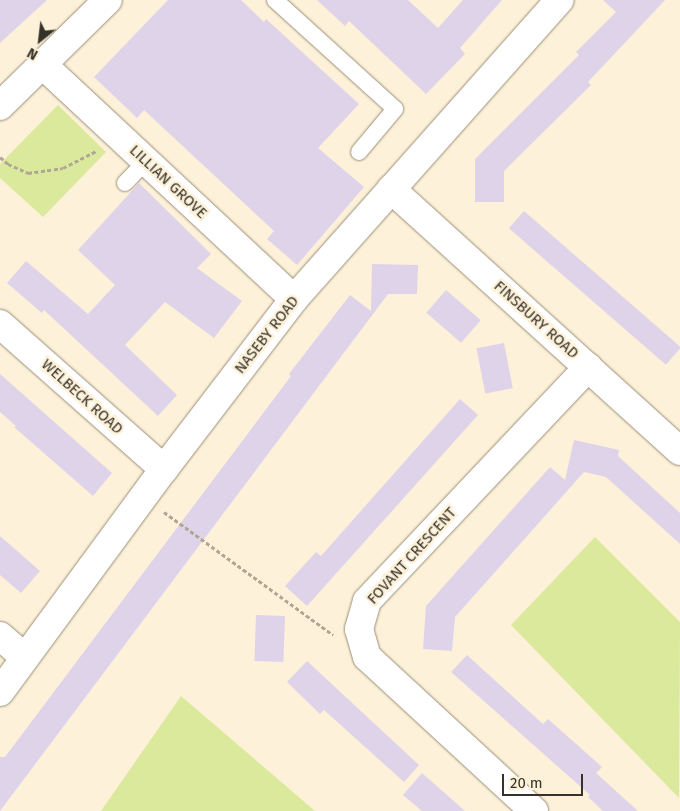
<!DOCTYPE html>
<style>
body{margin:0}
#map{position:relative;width:680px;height:811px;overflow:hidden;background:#fdf1d9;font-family:"Fira Sans",sans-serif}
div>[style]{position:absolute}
.green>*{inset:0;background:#dae99b}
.building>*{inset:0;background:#dfd3ea;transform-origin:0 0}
.path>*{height:3px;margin-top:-1.5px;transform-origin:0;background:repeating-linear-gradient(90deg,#b0a694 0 4px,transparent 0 6.5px)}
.roads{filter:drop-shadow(0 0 1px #9a8e79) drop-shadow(0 0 1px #9a8e79)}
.lane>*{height:16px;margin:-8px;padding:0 8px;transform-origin:8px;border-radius:8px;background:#fff}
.street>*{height:28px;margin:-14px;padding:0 14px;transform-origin:14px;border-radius:14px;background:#fff}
.secondary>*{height:28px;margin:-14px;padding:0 14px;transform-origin:14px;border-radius:14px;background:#fff}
span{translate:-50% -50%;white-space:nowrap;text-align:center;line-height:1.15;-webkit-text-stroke:5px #fdf1d9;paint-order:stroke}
.street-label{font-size:15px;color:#373229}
.north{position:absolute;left:15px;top:15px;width:50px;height:50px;-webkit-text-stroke:4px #fdf1d9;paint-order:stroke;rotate:209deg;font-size:14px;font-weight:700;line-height:20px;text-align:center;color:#373229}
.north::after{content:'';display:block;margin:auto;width:18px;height:22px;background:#373229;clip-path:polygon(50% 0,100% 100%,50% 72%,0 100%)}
.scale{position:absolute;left:502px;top:774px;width:81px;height:22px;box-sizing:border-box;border:2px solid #373229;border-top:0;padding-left:6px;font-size:15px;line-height:18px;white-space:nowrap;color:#373229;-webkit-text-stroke:4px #fdf1d9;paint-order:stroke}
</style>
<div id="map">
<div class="green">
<div style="clip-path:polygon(58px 105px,106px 152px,43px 217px,0 178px,0 164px)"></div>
<div style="clip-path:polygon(595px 537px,680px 622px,679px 798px,511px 625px)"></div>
<div style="clip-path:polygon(181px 696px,315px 811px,101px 811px)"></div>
</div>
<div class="building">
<div style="clip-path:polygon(0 0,47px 0,0 43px)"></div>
<div style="clip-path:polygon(168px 0,241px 0,264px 22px,266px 19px,359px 104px,318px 148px,364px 187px,297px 265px,267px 239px,274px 231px,144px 110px,137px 118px,94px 77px)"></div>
<div style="clip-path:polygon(317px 0,408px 0,438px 28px,463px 0,502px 0,460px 48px,465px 54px,426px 94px,349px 21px,345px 26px)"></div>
<div style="clip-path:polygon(603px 0,665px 0,588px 82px,591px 85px,504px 171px,504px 202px,475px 202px,475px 159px,579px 55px,576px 52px,616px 12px)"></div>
<div style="clip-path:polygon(139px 183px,211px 254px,197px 268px,242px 301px,214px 338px,165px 302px,125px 345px,177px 395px,158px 416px,44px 310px,42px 313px,7px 283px,26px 261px,88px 314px,115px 285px,78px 250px)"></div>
<div style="left:524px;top:211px;width:208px;height:23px;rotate:41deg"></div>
<div style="clip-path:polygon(372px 264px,418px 265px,417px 294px,388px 294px,0 811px,0 757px,5px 757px,291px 376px,289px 374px,350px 295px,371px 311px)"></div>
<div style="left:446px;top:290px;width:46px;height:30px;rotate:41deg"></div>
<div style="left:504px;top:343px;width:46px;height:28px;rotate:79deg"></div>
<div style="clip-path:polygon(0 374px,112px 473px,93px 496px,14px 427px,16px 426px,0 412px)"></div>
<div style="clip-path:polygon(460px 399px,478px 415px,307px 606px,285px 586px,316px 552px,321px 556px)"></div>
<div style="clip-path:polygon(574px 440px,619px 450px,618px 456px,680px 513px,680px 544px,606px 477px,584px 472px,455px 617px,452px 651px,423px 649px,426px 606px,550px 467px,565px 480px)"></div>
<div style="clip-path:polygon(0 536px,40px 571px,21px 593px,0 575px)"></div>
<div style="left:256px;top:615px;width:29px;height:46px;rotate:2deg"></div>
<div style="clip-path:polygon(467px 655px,543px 724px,548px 719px,602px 767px,596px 773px,638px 811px,603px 811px,588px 797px,590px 795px,451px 672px)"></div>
<div style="clip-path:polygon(307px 661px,419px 765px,404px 782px,324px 710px,320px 714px,287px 682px)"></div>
<div style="clip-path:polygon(422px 773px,465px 811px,422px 811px,403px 795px)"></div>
</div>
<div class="path">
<div style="left:0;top:157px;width:11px;rotate:41deg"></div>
<div style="left:8px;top:164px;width:22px;rotate:24deg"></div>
<div style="left:28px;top:173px;width:35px;rotate:-8deg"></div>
<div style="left:63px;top:168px;width:37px;rotate:-27deg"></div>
<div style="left:164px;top:512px;width:209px;rotate:36deg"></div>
</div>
<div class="roads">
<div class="lane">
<div style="left:275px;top:0;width:162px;rotate:42.2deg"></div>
<div style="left:395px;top:109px;width:56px;rotate:129.9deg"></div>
<div style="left:125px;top:183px;width:29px;rotate:-46deg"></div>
</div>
<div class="street">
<div style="left:43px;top:65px;width:343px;rotate:43deg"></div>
<div style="left:391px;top:189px;width:390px;rotate:42.2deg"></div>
<div style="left:0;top:324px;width:219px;rotate:41.5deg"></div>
<div style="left:0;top:636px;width:33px;rotate:41deg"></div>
<div style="left:0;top:692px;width:277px;rotate:-53.7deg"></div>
<div style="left:164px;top:469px;width:214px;rotate:-52.6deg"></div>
<div style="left:294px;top:299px;width:400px;rotate:-48.4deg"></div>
<div style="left:534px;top:811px;width:227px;rotate:-137.3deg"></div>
<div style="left:367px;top:657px;width:29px;rotate:-106deg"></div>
<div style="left:359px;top:629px;width:29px;rotate:-74deg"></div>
<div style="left:367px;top:601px;width:322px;rotate:-46.6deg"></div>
</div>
<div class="secondary">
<div style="left:0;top:106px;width:151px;rotate:-44.5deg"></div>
</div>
</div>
<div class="street-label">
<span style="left:168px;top:182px;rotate:43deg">LILLIAN GROVE</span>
<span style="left:536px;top:320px;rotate:42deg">FINSBURY ROAD</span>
<span style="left:267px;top:335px;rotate:-52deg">NASEBY ROAD</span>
<span style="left:82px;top:397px;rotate:42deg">WELBECK ROAD</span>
<span style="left:412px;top:556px;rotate:-48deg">FOVANT CRESCENT</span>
</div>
<div class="north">N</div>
<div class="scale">20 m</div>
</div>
